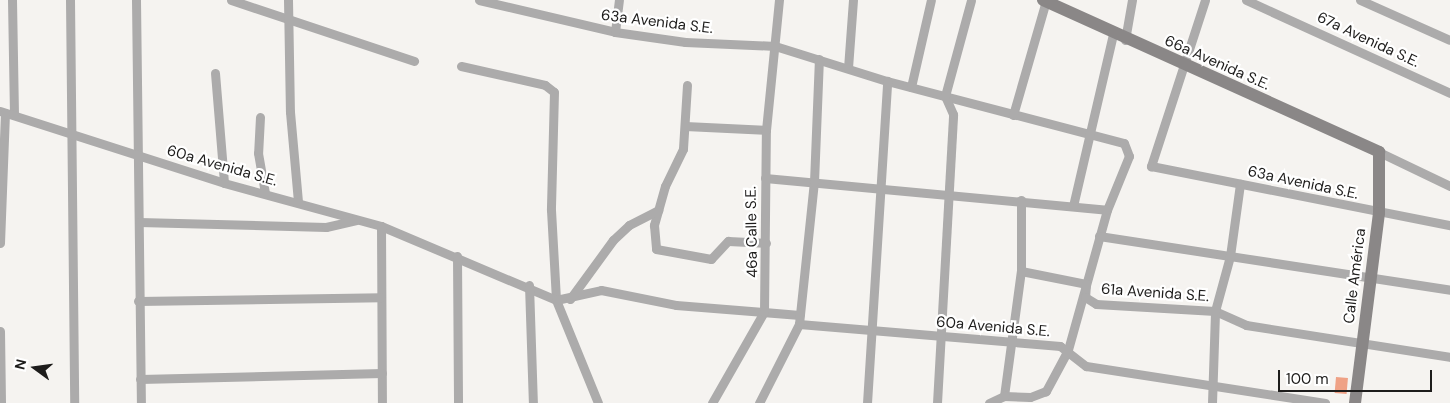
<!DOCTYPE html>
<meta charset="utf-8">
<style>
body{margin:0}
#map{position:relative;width:1450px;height:403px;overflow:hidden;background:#f5f3f0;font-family:"DM Sans",sans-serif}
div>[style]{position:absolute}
.building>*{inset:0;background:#efa185;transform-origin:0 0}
.street>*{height:9px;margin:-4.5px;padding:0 4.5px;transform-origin:4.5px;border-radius:4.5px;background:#acabab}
.secondary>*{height:12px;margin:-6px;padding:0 6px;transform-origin:6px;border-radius:6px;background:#8a8787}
span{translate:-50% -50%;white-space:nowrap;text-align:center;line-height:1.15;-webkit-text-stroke:4.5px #fff;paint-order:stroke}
.street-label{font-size:15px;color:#1d1c1b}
.north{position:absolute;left:10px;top:343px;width:50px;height:50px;-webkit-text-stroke:4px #fff;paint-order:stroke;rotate:284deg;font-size:14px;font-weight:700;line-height:20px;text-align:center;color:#1d1c1b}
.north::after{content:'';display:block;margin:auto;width:18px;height:22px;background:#1d1c1b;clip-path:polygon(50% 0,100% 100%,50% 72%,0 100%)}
.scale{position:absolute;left:1278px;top:370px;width:154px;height:22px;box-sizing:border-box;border:2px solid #1d1c1b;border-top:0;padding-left:6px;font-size:15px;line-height:18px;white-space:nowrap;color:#1d1c1b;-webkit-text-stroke:4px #fff;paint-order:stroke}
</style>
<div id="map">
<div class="building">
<div style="left:1336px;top:377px;width:12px;height:16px;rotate:5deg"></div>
</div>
<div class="street">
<div style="left:12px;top:0;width:115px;rotate:89deg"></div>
<div style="left:70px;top:0;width:403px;rotate:89.4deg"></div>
<div style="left:136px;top:0;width:403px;rotate:89.3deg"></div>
<div style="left:231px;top:0;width:193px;rotate:18.4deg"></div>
<div style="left:288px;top:0;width:112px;rotate:89deg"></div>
<div style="left:290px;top:112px;width:89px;rotate:84.9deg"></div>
<div style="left:479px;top:0;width:140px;rotate:13.2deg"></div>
<div style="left:615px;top:32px;width:71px;rotate:8.1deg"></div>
<div style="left:685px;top:42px;width:90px;rotate:2.5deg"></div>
<div style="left:775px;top:46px;width:117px;rotate:17.4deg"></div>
<div style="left:887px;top:81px;width:245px;rotate:14.7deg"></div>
<div style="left:1124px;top:143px;width:14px;rotate:69deg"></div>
<div style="left:1129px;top:156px;width:58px;rotate:112.2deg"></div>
<div style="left:1107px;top:210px;width:145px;rotate:105.6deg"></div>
<div style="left:1068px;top:350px;width:47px;rotate:118.2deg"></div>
<div style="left:1046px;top:391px;width:17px;rotate:159deg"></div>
<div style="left:1030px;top:397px;width:26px;rotate:-178deg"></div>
<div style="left:1205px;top:0;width:175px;rotate:108deg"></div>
<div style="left:1151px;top:166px;width:305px;rotate:11.2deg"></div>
<div style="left:1246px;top:0;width:224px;rotate:24.5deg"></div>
<div style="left:1360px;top:0;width:98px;rotate:24deg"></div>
<div style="left:615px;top:32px;width:32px;rotate:-83deg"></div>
<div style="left:1125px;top:40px;width:41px;rotate:-80.1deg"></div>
<div style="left:461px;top:66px;width:86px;rotate:12.7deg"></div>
<div style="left:545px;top:85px;width:11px;rotate:38deg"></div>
<div style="left:554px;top:92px;width:118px;rotate:91.5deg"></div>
<div style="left:551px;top:210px;width:90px;rotate:86.8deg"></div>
<div style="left:556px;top:300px;width:111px;rotate:67.8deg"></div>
<div style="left:848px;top:68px;width:68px;rotate:-85.8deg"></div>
<div style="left:215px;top:73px;width:110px;rotate:85.3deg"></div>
<div style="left:687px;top:85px;width:64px;rotate:93.6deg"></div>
<div style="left:683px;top:149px;width:41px;rotate:115.9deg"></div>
<div style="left:665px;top:186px;width:41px;rotate:105.8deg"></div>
<div style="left:654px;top:225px;width:24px;rotate:85deg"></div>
<div style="left:656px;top:249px;width:56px;rotate:10.3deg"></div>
<div style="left:711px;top:259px;width:25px;rotate:-47deg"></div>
<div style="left:728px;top:241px;width:38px;rotate:3deg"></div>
<div style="left:911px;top:87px;width:89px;rotate:-77.1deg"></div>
<div style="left:0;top:111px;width:235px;rotate:17.8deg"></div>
<div style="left:224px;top:183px;width:163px;rotate:15.3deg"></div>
<div style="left:381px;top:226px;width:190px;rotate:22.9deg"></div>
<div style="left:556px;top:300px;width:46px;rotate:-12.5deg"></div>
<div style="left:601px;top:290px;width:76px;rotate:11.3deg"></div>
<div style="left:676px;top:305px;width:124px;rotate:4.6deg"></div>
<div style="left:1013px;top:115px;width:119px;rotate:-73.9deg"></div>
<div style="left:260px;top:117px;width:36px;rotate:93deg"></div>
<div style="left:258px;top:153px;width:41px;rotate:80.1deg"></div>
<div style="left:685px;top:126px;width:81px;rotate:2.8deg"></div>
<div style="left:1379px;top:152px;width:79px;rotate:25.6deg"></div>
<div style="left:765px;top:178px;width:343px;rotate:5.3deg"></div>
<div style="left:1073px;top:206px;width:177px;rotate:-76.9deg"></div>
<div style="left:139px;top:222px;width:187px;rotate:1.5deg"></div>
<div style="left:326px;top:227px;width:31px;rotate:-13deg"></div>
<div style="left:381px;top:226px;width:177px;rotate:89.7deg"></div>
<div style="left:1099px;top:236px;width:355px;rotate:8.7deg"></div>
<div style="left:0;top:243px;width:130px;rotate:-87.8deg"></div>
<div style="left:457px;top:256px;width:147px;rotate:89.6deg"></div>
<div style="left:1021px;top:271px;width:66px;rotate:11.3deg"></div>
<div style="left:1086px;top:284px;width:13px;rotate:94deg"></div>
<div style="left:1085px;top:297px;width:13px;rotate:32deg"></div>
<div style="left:1096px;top:304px;width:119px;rotate:3.4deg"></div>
<div style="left:1215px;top:311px;width:34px;rotate:24deg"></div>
<div style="left:1246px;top:325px;width:206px;rotate:8.9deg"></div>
<div style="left:529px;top:285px;width:118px;rotate:88.1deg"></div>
<div style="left:570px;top:299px;width:73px;rotate:-53.9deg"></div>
<div style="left:613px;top:240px;width:22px;rotate:-43deg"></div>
<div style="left:629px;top:225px;width:33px;rotate:-27deg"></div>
<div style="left:138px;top:301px;width:243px;rotate:-0.9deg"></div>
<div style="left:799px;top:324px;width:262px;rotate:4.8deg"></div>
<div style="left:1060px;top:346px;width:33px;rotate:38deg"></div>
<div style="left:1086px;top:366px;width:242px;rotate:8.8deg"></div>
<div style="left:0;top:331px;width:72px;rotate:89.2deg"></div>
<div style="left:140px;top:379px;width:242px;rotate:-1.4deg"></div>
<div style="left:1004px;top:396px;width:126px;rotate:-82.3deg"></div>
<div style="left:1021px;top:271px;width:71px;rotate:-90deg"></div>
<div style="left:712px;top:403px;width:105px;rotate:-60.3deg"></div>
<div style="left:764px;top:312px;width:182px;rotate:-89.4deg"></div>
<div style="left:766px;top:130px;width:131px;rotate:-84.3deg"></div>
<div style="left:759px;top:403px;width:89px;rotate:-63.1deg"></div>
<div style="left:799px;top:324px;width:143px;rotate:-84deg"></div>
<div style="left:814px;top:182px;width:123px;rotate:-87.7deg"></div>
<div style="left:867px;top:403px;width:323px;rotate:-86.4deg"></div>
<div style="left:937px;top:403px;width:289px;rotate:-86.8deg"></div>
<div style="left:953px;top:114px;width:20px;rotate:-114deg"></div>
<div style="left:945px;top:96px;width:99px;rotate:-74.8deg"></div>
<div style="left:989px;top:403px;width:17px;rotate:-25deg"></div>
<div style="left:1212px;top:403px;width:92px;rotate:-88.1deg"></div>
<div style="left:1215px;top:311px;width:57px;rotate:-74.7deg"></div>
<div style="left:1230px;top:256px;width:73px;rotate:-82.1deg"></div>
</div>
<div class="secondary">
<div style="left:1043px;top:0;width:369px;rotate:24.3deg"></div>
<div style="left:1379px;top:152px;width:61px;rotate:90deg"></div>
<div style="left:1379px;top:213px;width:192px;rotate:97.2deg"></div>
</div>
<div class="street-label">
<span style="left:657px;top:22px;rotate:7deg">63a Avenida S.E.</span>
<span style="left:1368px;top:40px;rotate:25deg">67a Avenida S.E.</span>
<span style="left:1217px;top:63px;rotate:24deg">66a Avenida S.E.</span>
<span style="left:222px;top:166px;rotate:16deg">60a Avenida S.E.</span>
<span style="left:1303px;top:183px;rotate:12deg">63a Avenida S.E.</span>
<span style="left:752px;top:232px;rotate:-91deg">46a Calle S.E.</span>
<span style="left:1355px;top:276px;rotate:-83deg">Calle América</span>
<span style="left:1155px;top:293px;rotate:4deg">61a Avenida S.E.</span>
<span style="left:993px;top:327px;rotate:5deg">60a Avenida S.E.</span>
</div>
<div class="north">N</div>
<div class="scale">100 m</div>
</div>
